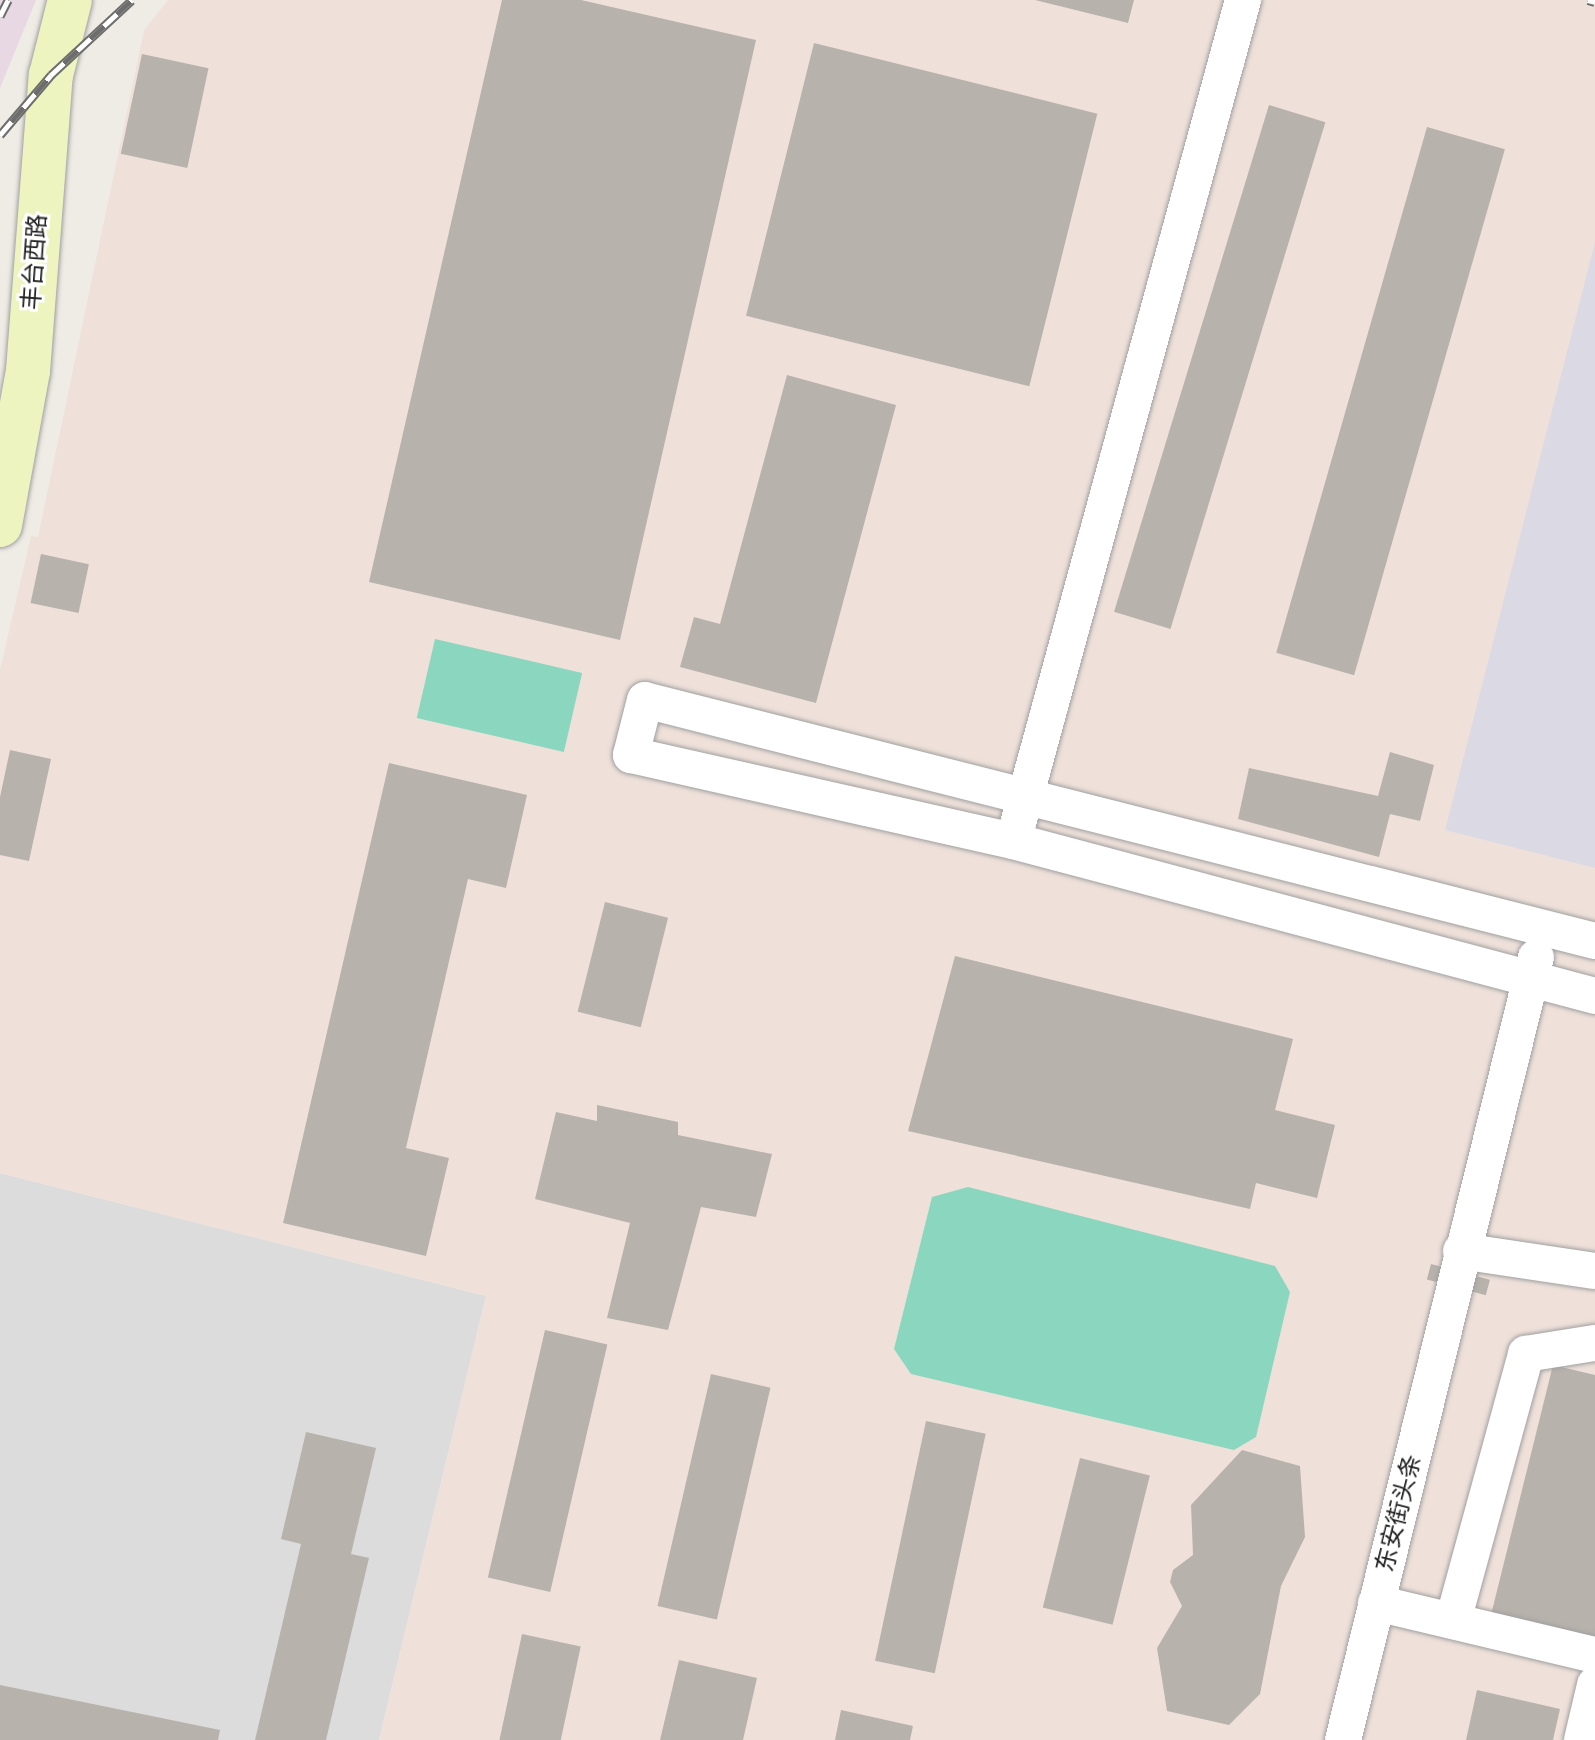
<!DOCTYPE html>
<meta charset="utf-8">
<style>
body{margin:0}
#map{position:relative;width:1595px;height:1740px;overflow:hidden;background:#efece6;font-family:Mulish,"Noto Sans SC",sans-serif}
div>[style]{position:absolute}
.residential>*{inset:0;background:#dddcdc}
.industrial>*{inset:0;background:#e7d8e3}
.military>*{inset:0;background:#efe1da}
.pitch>*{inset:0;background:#8bd6be;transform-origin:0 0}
.plaza>*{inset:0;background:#dbdae4}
.building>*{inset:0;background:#b8b2ac;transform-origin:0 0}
.roads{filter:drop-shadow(0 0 2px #a0a0a0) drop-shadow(0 0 2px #a0a0a0)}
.street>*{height:36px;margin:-18px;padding:0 18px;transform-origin:18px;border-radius:18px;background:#fff}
.secondary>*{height:44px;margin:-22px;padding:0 22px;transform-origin:22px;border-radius:22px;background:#eef4bf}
.rail>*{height:9px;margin-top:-4.5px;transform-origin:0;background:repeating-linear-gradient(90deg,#fff 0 18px,#6d6d6d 0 36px);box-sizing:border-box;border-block:2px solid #6d6d6d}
span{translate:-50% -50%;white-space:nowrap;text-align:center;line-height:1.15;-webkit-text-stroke:6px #fff;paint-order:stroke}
.street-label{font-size:24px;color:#1f1f1f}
</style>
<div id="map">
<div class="residential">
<div style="clip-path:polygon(0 1173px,486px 1296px,379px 1740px,0 1740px)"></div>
</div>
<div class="industrial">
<div style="clip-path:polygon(0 0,36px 0,0 88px)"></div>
</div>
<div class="military">
<div style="clip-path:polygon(168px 0,1595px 0,1595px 1740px,379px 1740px,486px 1296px,0 1173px,0 670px,31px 536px,38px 537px,144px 30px)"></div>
</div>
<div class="pitch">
<div style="left:435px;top:639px;width:151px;height:81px;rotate:13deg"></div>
<div style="clip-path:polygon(968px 1187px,1275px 1266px,1290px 1292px,1256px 1437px,1234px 1450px,911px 1374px,894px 1349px,932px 1197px)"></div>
</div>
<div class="plaza">
<div style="clip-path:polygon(1595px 242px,1595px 868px,1445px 830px)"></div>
</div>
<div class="building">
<div style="clip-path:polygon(502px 0,581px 0,756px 40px,620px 640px,369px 582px)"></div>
<div style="clip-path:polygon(1035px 0,1134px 0,1128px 23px)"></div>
<div style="left:814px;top:43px;width:292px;height:281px;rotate:14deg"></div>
<div style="left:142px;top:54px;width:68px;height:102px;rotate:12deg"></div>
<div style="left:1269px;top:105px;width:59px;height:530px;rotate:17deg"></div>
<div style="left:1427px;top:127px;width:81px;height:547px;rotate:16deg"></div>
<div style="clip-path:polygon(787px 375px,896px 405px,816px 703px,680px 667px,694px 617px,720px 624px)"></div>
<div style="left:41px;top:554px;width:49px;height:50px;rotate:12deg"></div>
<div style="clip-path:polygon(10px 750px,51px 759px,29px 861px,0 855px,0 797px)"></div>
<div style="clip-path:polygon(1390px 752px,1434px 765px,1420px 821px,1390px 814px,1379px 857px,1238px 819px,1249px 768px,1378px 796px)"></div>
<div style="clip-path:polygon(389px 763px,527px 795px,506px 888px,468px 879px,406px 1148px,449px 1158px,426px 1256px,283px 1223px)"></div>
<div style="left:605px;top:902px;width:65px;height:113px;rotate:14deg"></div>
<div style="clip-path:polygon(955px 956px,1293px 1039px,1275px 1110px,1335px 1125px,1317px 1198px,1256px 1183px,1250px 1209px,908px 1131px)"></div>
<div style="clip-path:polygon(597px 1105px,678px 1122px,678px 1135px,772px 1154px,756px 1217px,701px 1207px,668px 1330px,607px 1318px,630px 1223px,535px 1199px,556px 1112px,597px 1121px)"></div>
<div style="left:1431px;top:1264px;width:61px;height:16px;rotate:15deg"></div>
<div style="left:545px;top:1330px;width:64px;height:254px;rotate:13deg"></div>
<div style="clip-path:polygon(1553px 1365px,1595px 1375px,1595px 1642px,1490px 1619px)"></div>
<div style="left:711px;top:1374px;width:61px;height:238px;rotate:13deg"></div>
<div style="left:926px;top:1421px;width:61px;height:245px;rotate:12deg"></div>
<div style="clip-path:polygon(306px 1432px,376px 1448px,351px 1554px,369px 1558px,326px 1740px,255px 1740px,301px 1544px,281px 1539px)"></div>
<div style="clip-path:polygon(1242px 1450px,1300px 1466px,1305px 1537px,1281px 1586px,1260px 1694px,1229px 1725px,1167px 1711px,1157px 1648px,1182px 1606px,1170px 1582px,1173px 1570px,1193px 1555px,1191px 1505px)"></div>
<div style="left:1080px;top:1458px;width:72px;height:154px;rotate:14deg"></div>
<div style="left:522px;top:1634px;width:60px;height:109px;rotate:12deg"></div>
<div style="clip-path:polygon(679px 1660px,757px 1678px,743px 1740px,660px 1740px)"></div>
<div style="clip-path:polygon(0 1685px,220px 1730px,218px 1740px,0 1740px)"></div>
<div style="clip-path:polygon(1477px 1690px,1560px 1709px,1553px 1740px,1466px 1740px)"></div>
<div style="clip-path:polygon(841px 1710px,913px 1726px,910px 1740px,835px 1740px)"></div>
</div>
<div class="roads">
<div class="street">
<div style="left:1019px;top:820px;width:850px;rotate:-74.72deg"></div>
<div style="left:1595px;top:941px;width:980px;rotate:-165.77deg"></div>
<div style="left:645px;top:700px;width:57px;rotate:104.3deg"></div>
<div style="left:631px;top:755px;width:392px;rotate:12.7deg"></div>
<div style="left:1013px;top:841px;width:602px;rotate:14.91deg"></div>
<div style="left:1461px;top:1251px;width:135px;rotate:8.5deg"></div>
<div style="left:1376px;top:1603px;width:225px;rotate:13.4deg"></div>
<div style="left:1453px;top:1621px;width:277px;rotate:-74.7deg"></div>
<div style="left:1526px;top:1354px;width:70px;rotate:-9.1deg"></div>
<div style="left:1343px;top:1740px;width:806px;rotate:-76.15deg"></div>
<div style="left:1582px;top:1740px;width:57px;rotate:-76.7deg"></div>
</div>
<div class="secondary">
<div style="left:0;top:525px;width:157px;rotate:-79.7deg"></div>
<div style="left:28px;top:371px;width:297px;rotate:-85.6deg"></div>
<div style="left:51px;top:75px;width:77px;rotate:-75.8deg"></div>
</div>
</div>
<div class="rail">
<div style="left:1588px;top:0;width:7px;rotate:16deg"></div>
<div style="left:0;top:16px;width:18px;rotate:-63deg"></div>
<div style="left:0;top:135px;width:79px;rotate:-49.6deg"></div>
<div style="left:51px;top:75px;width:110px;rotate:-42.8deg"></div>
</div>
<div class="street-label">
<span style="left:34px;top:262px;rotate:-86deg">丰台西路</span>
<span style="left:1398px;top:1513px;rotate:-76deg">东安街头条</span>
</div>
</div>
